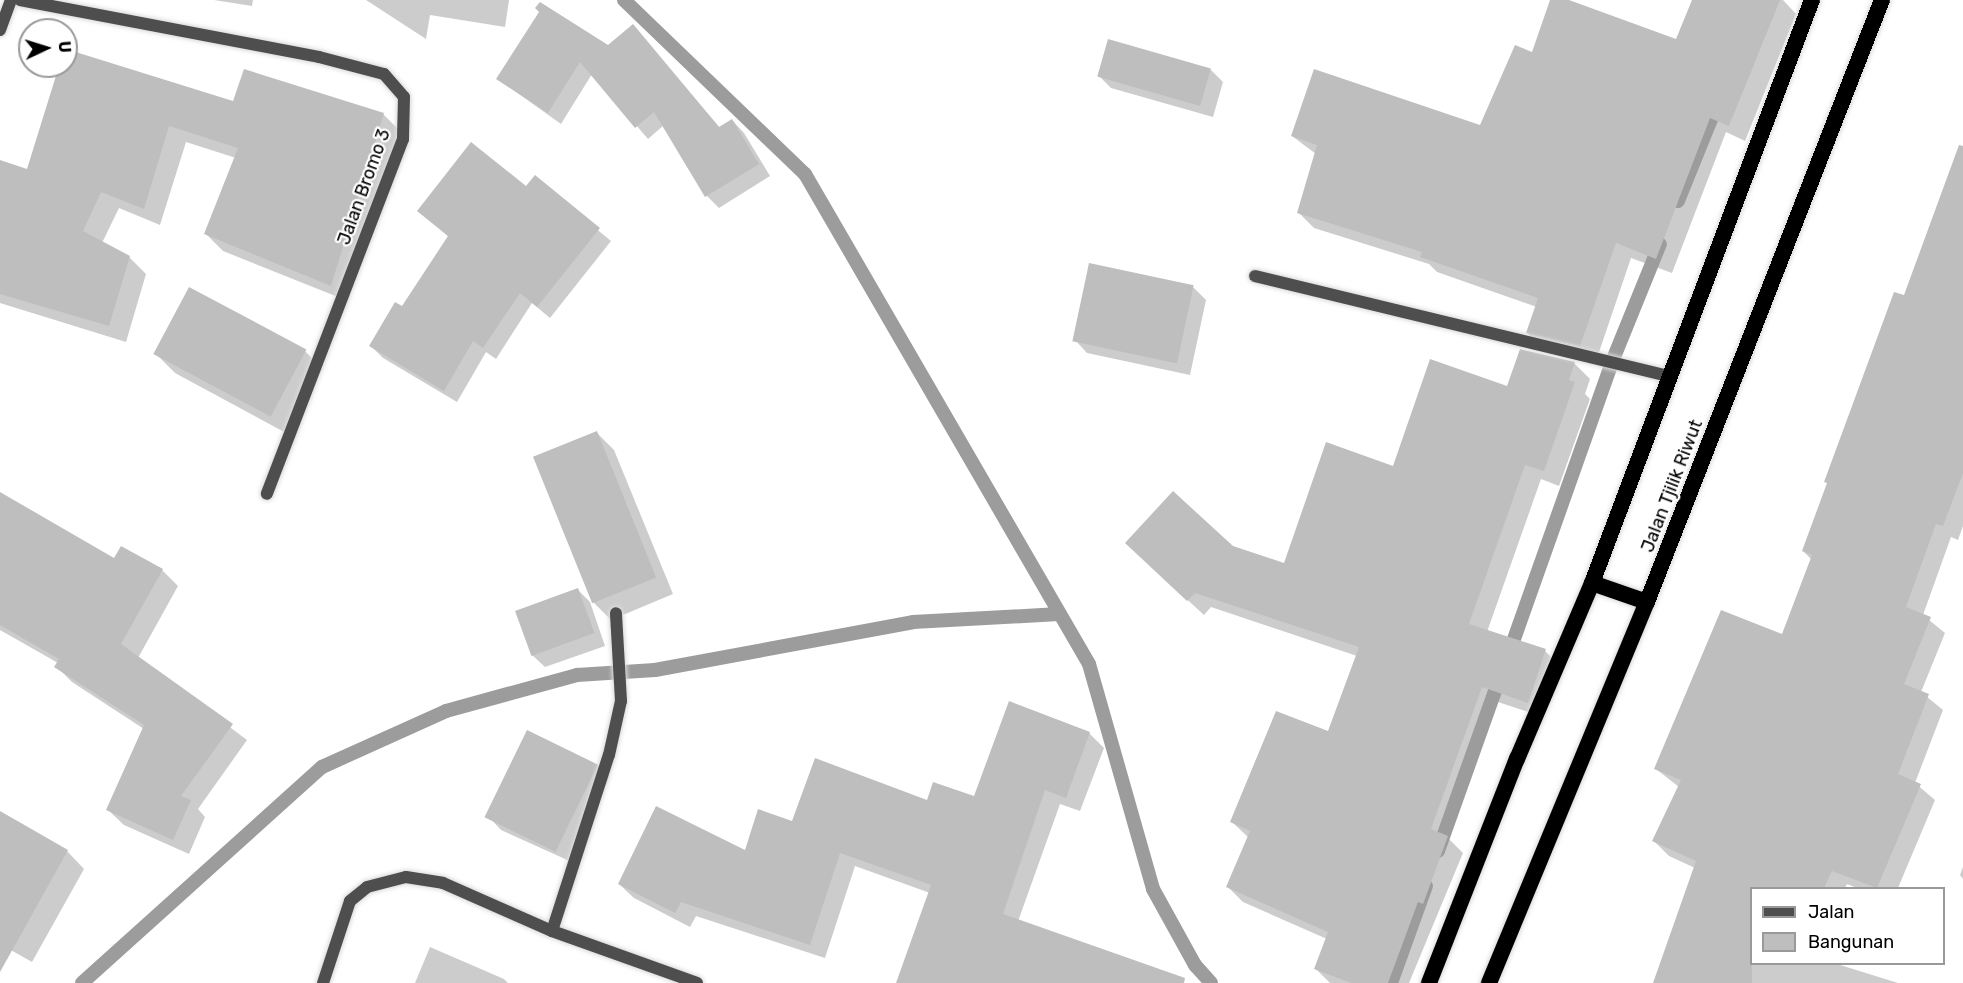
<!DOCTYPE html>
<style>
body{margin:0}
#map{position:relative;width:1963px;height:983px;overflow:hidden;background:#fff;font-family:Rubik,sans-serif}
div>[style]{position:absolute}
.shadow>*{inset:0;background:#0003}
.stream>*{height:14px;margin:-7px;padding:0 7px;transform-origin:7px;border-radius:7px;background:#9c9c9c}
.building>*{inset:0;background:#bebebe;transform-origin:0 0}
.roads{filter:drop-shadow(0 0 2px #dbdbdb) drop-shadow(0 0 2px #dbdbdb)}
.minor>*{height:12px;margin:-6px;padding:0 6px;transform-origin:6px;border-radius:6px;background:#4e4e4e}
.tertiary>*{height:12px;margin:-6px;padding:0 6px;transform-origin:6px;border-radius:6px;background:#4e4e4e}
.trunk>*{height:16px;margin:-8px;padding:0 8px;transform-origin:8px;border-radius:8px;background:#000}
span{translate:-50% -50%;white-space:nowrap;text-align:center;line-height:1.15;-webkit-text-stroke:4.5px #fff;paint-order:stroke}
.street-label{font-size:18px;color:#000}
.legend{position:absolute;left:1750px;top:887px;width:195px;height:78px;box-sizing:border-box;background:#fff;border:2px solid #999;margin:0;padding:8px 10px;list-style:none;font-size:18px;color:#000}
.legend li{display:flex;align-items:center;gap:12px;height:30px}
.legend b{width:30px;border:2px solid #999}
.north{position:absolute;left:18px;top:18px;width:60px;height:60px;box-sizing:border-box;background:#fff;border:2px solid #999;border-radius:50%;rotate:86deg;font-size:16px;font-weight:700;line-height:24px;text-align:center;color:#000}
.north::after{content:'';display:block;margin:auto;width:21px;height:27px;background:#000;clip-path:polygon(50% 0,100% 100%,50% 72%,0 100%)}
</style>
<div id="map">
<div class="shadow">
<div style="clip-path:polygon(214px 0,253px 0,252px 6px)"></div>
<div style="clip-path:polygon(366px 0,509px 0,505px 27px,430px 15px,426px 39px)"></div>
<div style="clip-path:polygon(1552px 0,1564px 0,1676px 41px,1694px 0,1783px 0,1796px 14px,1745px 141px,1726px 132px,1672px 273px,1631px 258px,1596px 361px,1543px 348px,1527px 333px,1537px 307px,1437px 272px,1429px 264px,1314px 228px,1298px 212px,1316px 154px,1292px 136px,1481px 127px,1533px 53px)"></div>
<div style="clip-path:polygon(633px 26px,720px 128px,732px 120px,744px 133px,770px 176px,719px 208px,707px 196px,664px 125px,648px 139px,592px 74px,561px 124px,498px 79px,608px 47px)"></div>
<div style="clip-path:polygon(1109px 41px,1211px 70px,1223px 82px,1213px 117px,1111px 88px,1099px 76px)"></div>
<div style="clip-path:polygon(66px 51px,234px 103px,383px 114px,400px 131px,348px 301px,223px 251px,206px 234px,236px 158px,186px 142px,160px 225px,119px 208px,102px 243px,129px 257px,146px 274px,126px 342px,0 303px,0 161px,28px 171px,61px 66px,66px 66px)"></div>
<div style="clip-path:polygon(1963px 171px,1963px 526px,1958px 540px,1951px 537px,1923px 615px,1945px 633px,1921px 692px,1943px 710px,1915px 783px,1935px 800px,1898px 888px,1857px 888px,1847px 884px,1845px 888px,1752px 888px,1752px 964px,1837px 964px,1898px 983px,1654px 983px,1695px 868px,1669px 856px,1654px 841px,1679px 787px,1656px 769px,1782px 636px,1812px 560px,1803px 551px,1905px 297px)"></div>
<div style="clip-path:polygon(535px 178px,611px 241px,550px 318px,532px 303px,496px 359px,486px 352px,457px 402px,383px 358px,371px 346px,403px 308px,449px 237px,419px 211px,526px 189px)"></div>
<div style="clip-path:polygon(1090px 265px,1194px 288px,1206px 300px,1190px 375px,1087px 353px,1075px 340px)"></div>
<div style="clip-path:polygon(305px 351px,322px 369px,288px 434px,175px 373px,158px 356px)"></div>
<div style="clip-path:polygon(1574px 363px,1590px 379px,1585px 394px,1590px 399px,1559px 486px,1541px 479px,1487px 632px,1545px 651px,1560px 666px,1544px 717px,1498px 702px,1448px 838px,1463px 853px,1409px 983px,1330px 983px,1316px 969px,1327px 939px,1243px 902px,1228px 887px,1249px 838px,1231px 821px,1329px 732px,1357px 656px,1211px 607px,1204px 615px,1143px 559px,1232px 547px,1285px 565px,1394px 468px,1508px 388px)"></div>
<div style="clip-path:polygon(597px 433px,614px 450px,673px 594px,611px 620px,594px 603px)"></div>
<div style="clip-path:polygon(0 494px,115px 560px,122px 548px,162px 570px,178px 586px,138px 658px,247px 740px,198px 809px,205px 817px,189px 854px,124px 825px,108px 810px,144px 729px,72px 682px,56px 666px,58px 663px,0 630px)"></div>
<div style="clip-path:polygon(578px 590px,590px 602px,605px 646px,545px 667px,532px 655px)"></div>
<div style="clip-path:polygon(1089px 733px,1104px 748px,1080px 811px,1060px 804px,996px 983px,903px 983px,930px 893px,855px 866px,825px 958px,696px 916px,690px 927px,634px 898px,619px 884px,746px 852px,793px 822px,975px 798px)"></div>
<div style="clip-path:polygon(597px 765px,609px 777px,574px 863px,501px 830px,489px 817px)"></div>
<div style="clip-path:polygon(0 813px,67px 851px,84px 869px,32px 962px,0 944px)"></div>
<div style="clip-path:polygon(1963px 867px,1963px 879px,1960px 875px)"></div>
<div style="clip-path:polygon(430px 947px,504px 979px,508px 983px,415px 983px)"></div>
</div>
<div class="stream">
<div style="left:624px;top:0;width:251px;rotate:43.9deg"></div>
<div style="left:805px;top:174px;width:566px;rotate:59.9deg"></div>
<div style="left:1089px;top:664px;width:234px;rotate:74.1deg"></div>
<div style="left:1153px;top:889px;width:87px;rotate:61.1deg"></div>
<div style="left:1195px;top:965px;width:24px;rotate:48deg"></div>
<div style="left:1678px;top:201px;width:107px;rotate:-68deg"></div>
<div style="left:1508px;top:656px;width:312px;rotate:-70.5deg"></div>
<div style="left:1612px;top:362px;width:127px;rotate:-67.9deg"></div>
<div style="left:1438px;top:851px;width:188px;rotate:-70.4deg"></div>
<div style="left:82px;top:983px;width:323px;rotate:-42deg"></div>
<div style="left:322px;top:767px;width:136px;rotate:-24.3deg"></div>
<div style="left:446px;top:711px;width:136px;rotate:-15.4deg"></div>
<div style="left:577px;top:675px;width:78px;rotate:-3.7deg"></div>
<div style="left:655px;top:670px;width:262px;rotate:-10.5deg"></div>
<div style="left:913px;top:622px;width:146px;rotate:-3.1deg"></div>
<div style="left:1391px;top:983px;width:103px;rotate:-70.2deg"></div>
</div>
<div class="building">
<div style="clip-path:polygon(1550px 0,1569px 0,1676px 39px,1692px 0,1780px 0,1729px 126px,1710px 118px,1656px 259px,1616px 243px,1580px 346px,1526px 333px,1538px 298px,1420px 257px,1422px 252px,1297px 213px,1317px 145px,1291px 136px,1314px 69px,1480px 125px,1515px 45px,1532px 52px)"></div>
<div style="clip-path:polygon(540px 2px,608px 45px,633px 24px,719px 127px,732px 119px,759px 164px,705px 197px,654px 112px,635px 128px,580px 62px,548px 113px,496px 79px,539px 12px,535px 8px)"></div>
<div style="left:1108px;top:39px;width:107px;height:39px;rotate:16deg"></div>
<div style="clip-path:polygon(66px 49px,233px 101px,244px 69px,384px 113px,331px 286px,204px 234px,238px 148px,169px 126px,144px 209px,101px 192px,83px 231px,130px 256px,109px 326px,0 294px,0 160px,27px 169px,59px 66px,66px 66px)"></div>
<div style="clip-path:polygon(471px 142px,526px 186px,535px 175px,600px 228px,537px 307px,520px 293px,483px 348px,473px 341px,444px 391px,369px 346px,395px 302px,402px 306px,448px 236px,417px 211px)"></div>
<div style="clip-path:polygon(1959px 145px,1963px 146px,1963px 473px,1943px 526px,1936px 524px,1906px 607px,1931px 617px,1904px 684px,1929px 694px,1898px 774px,1921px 784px,1877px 888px,1832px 871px,1824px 888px,1752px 888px,1752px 983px,1653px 983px,1696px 861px,1652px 841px,1681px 780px,1654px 769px,1721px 610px,1782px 634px,1812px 555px,1802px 551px,1827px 483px,1824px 482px,1894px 292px,1904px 295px)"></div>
<div style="left:1089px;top:263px;width:107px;height:80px;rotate:12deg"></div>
<div style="left:189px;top:287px;width:133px;height:76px;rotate:28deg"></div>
<div style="clip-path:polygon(1520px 349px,1575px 362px,1569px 380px,1575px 382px,1544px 471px,1525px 465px,1469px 624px,1546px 649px,1528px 703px,1482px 687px,1431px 829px,1448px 836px,1423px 904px,1418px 902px,1388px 983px,1351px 983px,1314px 969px,1328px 932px,1226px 887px,1250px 831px,1230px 822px,1276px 711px,1328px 731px,1359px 647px,1195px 593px,1187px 601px,1125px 543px,1173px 491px,1233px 546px,1284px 563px,1326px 442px,1393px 466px,1430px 359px,1507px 386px)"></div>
<div style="left:597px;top:431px;width:158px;height:69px;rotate:68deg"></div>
<div style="clip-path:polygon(0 492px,114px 558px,121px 546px,163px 569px,121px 644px,233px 724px,181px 796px,191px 800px,173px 840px,106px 810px,144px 725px,54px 667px,59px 659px,0 625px)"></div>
<div style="left:578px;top:588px;width:48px;height:67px;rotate:70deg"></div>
<div style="clip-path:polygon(1009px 701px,1090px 732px,1066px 798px,1045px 790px,1003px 914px,1185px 978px,1184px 983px,896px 983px,931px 885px,840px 853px,810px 945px,681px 902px,675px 913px,618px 884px,656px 806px,745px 850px,758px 809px,792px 821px,815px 758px,927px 800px,933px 782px,974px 796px)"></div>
<div style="left:527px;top:730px;width:79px;height:97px;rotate:26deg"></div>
<div style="clip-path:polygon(0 811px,68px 850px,0 972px)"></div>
</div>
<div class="roads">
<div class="minor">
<div style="left:20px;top:0;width:304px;rotate:10.8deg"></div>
<div style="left:319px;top:57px;width:67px;rotate:14.7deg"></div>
<div style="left:384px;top:74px;width:30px;rotate:49deg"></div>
<div style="left:404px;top:97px;width:42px;rotate:91.4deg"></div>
<div style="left:403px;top:139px;width:380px;rotate:111deg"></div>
<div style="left:1255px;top:276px;width:425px;rotate:13.6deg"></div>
<div style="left:552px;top:931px;width:185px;rotate:-72.1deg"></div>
<div style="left:609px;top:755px;width:55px;rotate:-77.5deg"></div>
<div style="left:621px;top:701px;width:88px;rotate:-93.3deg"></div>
<div style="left:323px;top:983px;width:86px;rotate:-71.8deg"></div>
<div style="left:350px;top:901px;width:22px;rotate:-39deg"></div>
<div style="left:367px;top:887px;width:40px;rotate:-14.4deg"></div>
<div style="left:406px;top:877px;width:37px;rotate:9deg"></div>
<div style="left:443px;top:883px;width:119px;rotate:23.8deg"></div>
<div style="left:552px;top:931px;width:154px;rotate:19.7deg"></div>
</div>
<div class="tertiary">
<div style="left:0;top:30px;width:32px;rotate:-70deg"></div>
</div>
<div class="trunk">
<div style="left:1592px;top:583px;width:58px;rotate:19.1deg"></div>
<div style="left:1429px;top:983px;width:241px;rotate:-68.6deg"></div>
<div style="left:1517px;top:759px;width:191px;rotate:-66.9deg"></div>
<div style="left:1592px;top:583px;width:623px;rotate:-69.33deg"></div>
<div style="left:1489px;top:983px;width:412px;rotate:-67.5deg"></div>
<div style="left:1647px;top:602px;width:646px;rotate:-68.68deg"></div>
</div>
</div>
<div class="street-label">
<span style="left:364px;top:187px;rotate:-70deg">Jalan Bromo 3</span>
<span style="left:1672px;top:486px;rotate:-69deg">Jalan Tjilik Riwut</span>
</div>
<ul class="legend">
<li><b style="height:8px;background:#4e4e4e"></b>Jalan</li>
<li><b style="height:16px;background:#bebebe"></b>Bangunan</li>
</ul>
<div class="north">U</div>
</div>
